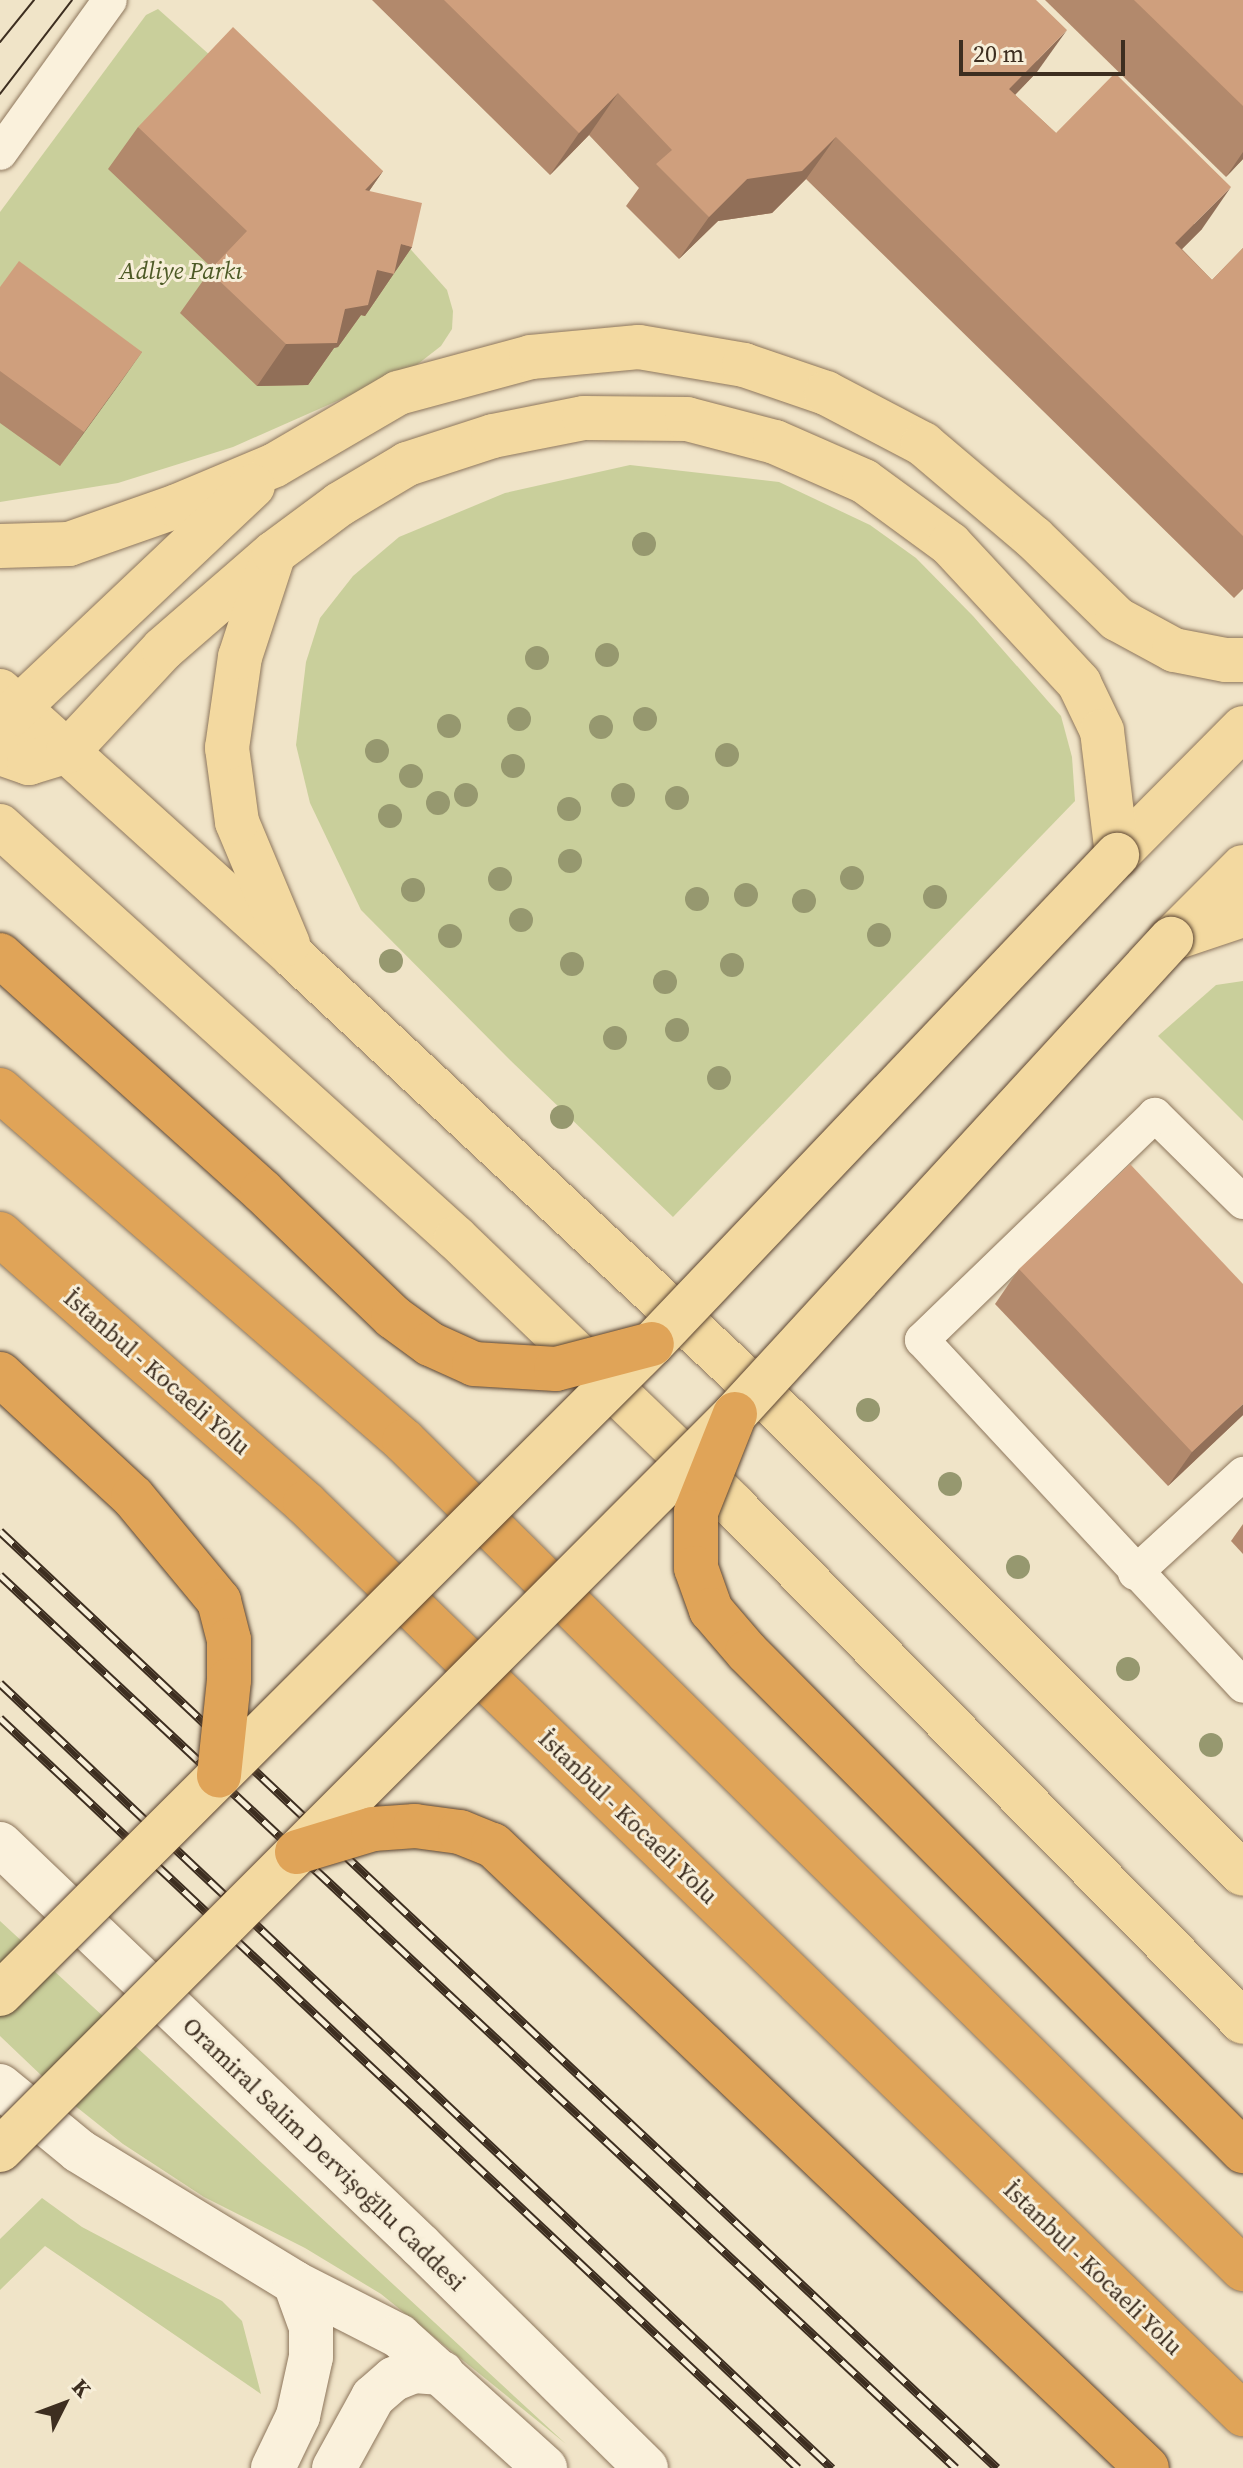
<!DOCTYPE html>
<meta charset="utf-8">
<style>
body{margin:0}
#map{position:relative;width:1243px;height:2468px;overflow:hidden;background:#f0e4c8;font-family:"Source Serif 4",serif}
div>[style]{position:absolute}
.green>*{inset:0;background:#c9cf9b}
.roads{filter:drop-shadow(0 0 2px #8d765c) drop-shadow(0 0 2px #8d765c)}
.lane>*{height:34px;margin:-17px;padding:0 17px;transform-origin:17px;border-radius:17px;background:#faf1dc}
.secondary>*{height:44px;margin:-22px;padding:0 22px;transform-origin:22px;border-radius:22px;background:#faf1dc}
.primary>*{height:44px;margin:-22px;padding:0 22px;transform-origin:22px;border-radius:22px;background:#f3d9a0}
.highway>*{height:44px;margin:-22px;padding:0 22px;transform-origin:22px;border-radius:22px;background:#e0a458}
.tram>*{height:2px;margin:-1px;padding:0 1px;transform-origin:1px;border-radius:1px;background:#3d2e20}
.rail>*{height:9px;margin-top:-4.5px;transform-origin:0;background:repeating-linear-gradient(90deg,#f7eed8 0 18px,#3d2e20 0 36px);box-sizing:border-box;border-block:2px solid #3d2e20}
.bridges{filter:drop-shadow(0 0 2px #5b4430) drop-shadow(0 0 2px #5b4430)}
.primary-bridge>*{height:44px;margin:-22px;padding:0 22px;transform-origin:22px;border-radius:22px;background:#f3d9a0}
.highway-bridge>*{height:44px;margin:-22px;padding:0 22px;transform-origin:22px;border-radius:22px;background:#e0a458}
.trees>*{width:24px;height:24px;margin:-12px;border-radius:50%;background:#96986f}
.wall>*{inset:0;background:#b2896c}
.shaded-wall>*{inset:0;background:#916f58}
.building>*{inset:0;background:#cf9f7d}
span{translate:-50% -50%;white-space:nowrap;text-align:center;line-height:1.15;-webkit-text-stroke:6px #f7eed8;paint-order:stroke}
.park-label{font-size:24px;color:#4d5a26;font-style:italic}
.street-label{font-size:24px;color:#3d2e20}
.north{position:absolute;left:24px;top:2364px;width:80px;height:80px;-webkit-text-stroke:6px #f7eed8;paint-order:stroke;rotate:48deg;font-size:22px;font-weight:700;line-height:32px;text-align:center;color:#3d2e20}
.north::after{content:'';display:block;margin:auto;width:28px;height:36px;background:#3d2e20;clip-path:polygon(50% 0,100% 100%,50% 72%,0 100%)}
.scale{position:absolute;left:959px;top:40px;width:166px;height:36px;box-sizing:border-box;border:4px solid #3d2e20;border-top:0;padding-left:10px;font-size:24px;line-height:28px;white-space:nowrap;color:#3d2e20;-webkit-text-stroke:6px #f7eed8;paint-order:stroke}
</style>
<div id="map">
<div class="green">
<div style="clip-path:polygon(158px 9px,317px 150px,405px 243px,447px 290px,453px 311px,452px 329px,441px 346px,414px 367px,233px 447px,118px 483px,0 502px,0 212px,146px 15px)"></div>
<div style="clip-path:polygon(630px 465px,779px 482px,870px 525px,916px 558px,973px 616px,1061px 716px,1072px 757px,1075px 801px,673px 1217px,510px 1060px,361px 910px,310px 803px,296px 745px,306px 662px,320px 618px,353px 576px,399px 537px,505px 493px)"></div>
<div style="clip-path:polygon(1243px 981px,1243px 1121px,1158px 1036px,1216px 985px)"></div>
<div style="clip-path:polygon(0 1921px,566px 2444px,381px 2294px,305px 2248px,204px 2197px,123px 2144px,64px 2097px,0 2036px)"></div>
<div style="clip-path:polygon(42px 2198px,82px 2227px,222px 2301px,242px 2321px,261px 2394px,45px 2246px,0 2290px,0 2239px)"></div>
</div>
<div class="roads">
<div class="lane">
<div style="left:0;top:153px;width:188px;rotate:-54.3deg"></div>
<div style="left:1243px;top:1202px;width:124px;rotate:-135.3deg"></div>
<div style="left:1155px;top:1115px;width:324px;rotate:136deg"></div>
<div style="left:922px;top:1340px;width:472px;rotate:47.1deg"></div>
<div style="left:1135px;top:1573px;width:147px;rotate:-42.5deg"></div>
</div>
<div class="secondary">
<div style="left:0;top:1844px;width:582px;rotate:43.68deg"></div>
<div style="left:421px;top:2246px;width:316px;rotate:44.6deg"></div>
<div style="left:0;top:2086px;width:102px;rotate:39.4deg"></div>
<div style="left:79px;top:2151px;width:253px;rotate:31.4deg"></div>
<div style="left:295px;top:2283px;width:117px;rotate:27deg"></div>
<div style="left:399px;top:2336px;width:197px;rotate:42.1deg"></div>
<div style="left:273px;top:2468px;width:58px;rotate:-64.3deg"></div>
<div style="left:298px;top:2416px;width:60px;rotate:-77.6deg"></div>
<div style="left:311px;top:2357px;width:30px;rotate:-90deg"></div>
<div style="left:311px;top:2327px;width:47px;rotate:-110deg"></div>
<div style="left:334px;top:2468px;width:81px;rotate:-61.2deg"></div>
<div style="left:373px;top:2397px;width:28px;rotate:-41deg"></div>
<div style="left:394px;top:2379px;width:22px;rotate:-22deg"></div>
<div style="left:414px;top:2371px;width:28px;rotate:4deg"></div>
</div>
<div class="primary">
<div style="left:0;top:546px;width:69px;rotate:-1.7deg"></div>
<div style="left:69px;top:544px;width:114px;rotate:-19.4deg"></div>
<div style="left:177px;top:506px;width:106px;rotate:-22.7deg"></div>
<div style="left:275px;top:465px;width:143px;rotate:-30.3deg"></div>
<div style="left:398px;top:393px;width:138px;rotate:-15.1deg"></div>
<div style="left:531px;top:357px;width:108px;rotate:-5.3deg"></div>
<div style="left:639px;top:347px;width:107px;rotate:9.7deg"></div>
<div style="left:744px;top:365px;width:87px;rotate:18.9deg"></div>
<div style="left:826px;top:393px;width:110px;rotate:27.7deg"></div>
<div style="left:923px;top:444px;width:145px;rotate:40.3deg"></div>
<div style="left:1034px;top:538px;width:116px;rotate:44.3deg"></div>
<div style="left:1117px;top:619px;width:65px;rotate:28.5deg"></div>
<div style="left:1174px;top:650px;width:53px;rotate:10.9deg"></div>
<div style="left:1226px;top:660px;width:17px"></div>
<div style="left:0;top:691px;width:396px;rotate:42.1deg"></div>
<div style="left:294px;top:957px;width:676px;rotate:43.08deg"></div>
<div style="left:788px;top:1419px;width:643px;rotate:45deg"></div>
<div style="left:0;top:725px;width:348px;rotate:-43.4deg"></div>
<div style="left:0;top:753px;width:31px;rotate:19deg"></div>
<div style="left:29px;top:763px;width:41px;rotate:-17.1deg"></div>
<div style="left:68px;top:751px;width:139px;rotate:-47deg"></div>
<div style="left:163px;top:649px;width:147px;rotate:-40.9deg"></div>
<div style="left:0;top:826px;width:615px;rotate:42.1deg"></div>
<div style="left:456px;top:1238px;width:385px;rotate:43.9deg"></div>
<div style="left:733px;top:1505px;width:726px;rotate:45.39deg"></div>
<div style="left:1117px;top:855px;width:179px;rotate:-45.2deg"></div>
<div style="left:1180px;top:936px;width:66px;rotate:-18.4deg"></div>
<div style="left:1171px;top:939px;width:102px;rotate:-45deg"></div>
<div style="left:288px;top:944px;width:132px;rotate:-112.7deg"></div>
<div style="left:237px;top:822px;width:75px;rotate:-97.7deg"></div>
<div style="left:227px;top:748px;width:92px;rotate:-81.9deg"></div>
<div style="left:240px;top:657px;width:109px;rotate:-71.9deg"></div>
<div style="left:274px;top:553px;width:82px;rotate:-36.6deg"></div>
<div style="left:340px;top:504px;width:78px;rotate:-30.8deg"></div>
<div style="left:407px;top:464px;width:90px;rotate:-18deg"></div>
<div style="left:493px;top:436px;width:93px;rotate:-11.2deg"></div>
<div style="left:584px;top:418px;width:103px;rotate:0.6deg"></div>
<div style="left:687px;top:419px;width:91px;rotate:14.6deg"></div>
<div style="left:775px;top:442px;width:97px;rotate:23.7deg"></div>
<div style="left:864px;top:481px;width:107px;rotate:36.2deg"></div>
<div style="left:950px;top:544px;width:190px;rotate:47.1deg"></div>
<div style="left:1079px;top:683px;width:53px;rotate:64.4deg"></div>
<div style="left:1102px;top:731px;width:125px;rotate:83.1deg"></div>
</div>
<div class="highway">
<div style="left:0;top:1090px;width:535px;rotate:40.98deg"></div>
<div style="left:404px;top:1441px;width:1179px;rotate:44.62deg"></div>
<div style="left:0;top:1234px;width:407px;rotate:41.4deg"></div>
<div style="left:305px;top:1503px;width:1308px;rotate:44.16deg"></div>
</div>
</div>
<div class="tram">
<div style="left:0;top:42px;width:54px;rotate:-51deg"></div>
<div style="left:0;top:94px;width:118px;rotate:-52.5deg"></div>
</div>
<div class="rail">
<div style="left:0;top:1531px;width:1368px;rotate:43.22deg"></div>
<div style="left:0;top:1575px;width:1308px;rotate:43.05deg"></div>
<div style="left:0;top:1683px;width:1144px;rotate:43.34deg"></div>
<div style="left:0;top:1718px;width:1095px;rotate:43.22deg"></div>
</div>
<div class="bridges">
<div class="primary-bridge">
<div style="left:0;top:1994px;width:921px;rotate:-44.91deg"></div>
<div style="left:652px;top:1344px;width:675px;rotate:-46.44deg"></div>
<div style="left:0;top:2150px;width:1040px;rotate:-45.04deg"></div>
<div style="left:735px;top:1414px;width:645px;rotate:-47.45deg"></div>
</div>
<div class="highway-bridge">
<div style="left:0;top:955px;width:353px;rotate:42deg"></div>
<div style="left:262px;top:1191px;width:182px;rotate:43.9deg"></div>
<div style="left:393px;top:1317px;width:46px;rotate:36.1deg"></div>
<div style="left:430px;top:1344px;width:48px;rotate:24.4deg"></div>
<div style="left:474px;top:1364px;width:82px;rotate:3.5deg"></div>
<div style="left:556px;top:1369px;width:99px;rotate:-14.6deg"></div>
<div style="left:0;top:1374px;width:181px;rotate:42.8deg"></div>
<div style="left:133px;top:1497px;width:135px;rotate:50.4deg"></div>
<div style="left:219px;top:1601px;width:40px;rotate:75.6deg"></div>
<div style="left:229px;top:1640px;width:40px;rotate:90deg"></div>
<div style="left:229px;top:1680px;width:96px;rotate:96deg"></div>
<div style="left:735px;top:1414px;width:105px;rotate:111.7deg"></div>
<div style="left:696px;top:1512px;width:56px;rotate:90deg"></div>
<div style="left:696px;top:1568px;width:45px;rotate:70.3deg"></div>
<div style="left:711px;top:1610px;width:55px;rotate:49.4deg"></div>
<div style="left:747px;top:1652px;width:704px;rotate:45.17deg"></div>
<div style="left:297px;top:1852px;width:79px;rotate:-16.8deg"></div>
<div style="left:373px;top:1829px;width:42px;rotate:-4.1deg"></div>
<div style="left:415px;top:1826px;width:45px;rotate:7.6deg"></div>
<div style="left:460px;top:1832px;width:35px;rotate:22deg"></div>
<div style="left:493px;top:1845px;width:903px;rotate:43.61deg"></div>
</div>
</div>
<div class="trees">
<div style="left:644px;top:544px"></div>
<div style="left:607px;top:655px"></div>
<div style="left:537px;top:658px"></div>
<div style="left:519px;top:719px"></div>
<div style="left:645px;top:719px"></div>
<div style="left:449px;top:726px"></div>
<div style="left:601px;top:727px"></div>
<div style="left:377px;top:751px"></div>
<div style="left:727px;top:755px"></div>
<div style="left:513px;top:766px"></div>
<div style="left:411px;top:776px"></div>
<div style="left:466px;top:795px"></div>
<div style="left:623px;top:795px"></div>
<div style="left:677px;top:798px"></div>
<div style="left:438px;top:803px"></div>
<div style="left:569px;top:809px"></div>
<div style="left:390px;top:816px"></div>
<div style="left:570px;top:861px"></div>
<div style="left:852px;top:878px"></div>
<div style="left:500px;top:879px"></div>
<div style="left:413px;top:890px"></div>
<div style="left:746px;top:895px"></div>
<div style="left:935px;top:897px"></div>
<div style="left:697px;top:899px"></div>
<div style="left:804px;top:901px"></div>
<div style="left:521px;top:920px"></div>
<div style="left:879px;top:935px"></div>
<div style="left:450px;top:936px"></div>
<div style="left:391px;top:961px"></div>
<div style="left:572px;top:964px"></div>
<div style="left:732px;top:965px"></div>
<div style="left:665px;top:982px"></div>
<div style="left:677px;top:1030px"></div>
<div style="left:615px;top:1038px"></div>
<div style="left:719px;top:1078px"></div>
<div style="left:562px;top:1117px"></div>
<div style="left:868px;top:1410px"></div>
<div style="left:950px;top:1484px"></div>
<div style="left:1018px;top:1567px"></div>
<div style="left:1128px;top:1669px"></div>
<div style="left:1211px;top:1745px"></div>
</div>
<div class="wall">
<div style="clip-path:polygon(372px 0,1036px 0,1037px 72px,1015px 95px,1056px 133px,1202px 229px,1182px 249px,1212px 280px,1243px 248px,1243px 589px,1234px 598px,806px 179px,772px 213px,718px 221px,679px 259px,626px 206px,639px 188px,589px 135px,550px 175px)"></div>
<div style="clip-path:polygon(1045px 0,1243px 0,1243px 159px,1226px 177px)"></div>
<div style="clip-path:polygon(138px 127px,383px 171px,369px 191px,412px 247px,365px 316px,361px 315px,338px 347px,334px 348px,308px 385px,257px 386px,180px 313px,212px 268px,108px 169px)"></div>
<div style="clip-path:polygon(0 287px,142px 352px,60px 466px,0 423px)"></div>
<div style="clip-path:polygon(1019px 1269px,1243px 1415px,1168px 1486px,995px 1304px)"></div>
<div style="clip-path:polygon(1243px 1524px,1243px 1554px,1231px 1541px)"></div>
</div>
<div class="shaded-wall">
<div style="clip-path:polygon(1067px 30px,1037px 72px,980px 131px,1009px 89px)"></div>
<div style="clip-path:polygon(618px 93px,589px 135px,550px 175px,579px 133px)"></div>
<div style="clip-path:polygon(836px 137px,806px 179px,772px 213px,718px 221px,679px 259px,709px 217px,747px 179px)"></div>
<div style="clip-path:polygon(1243px 152px,1243px 159px,1226px 177px)"></div>
<div style="clip-path:polygon(383px 171px,354px 213px,365px 190px)"></div>
<div style="clip-path:polygon(1231px 187px,1202px 229px,1146px 285px,1175px 243px)"></div>
<div style="clip-path:polygon(401px 244px,412px 247px,365px 316px,361px 315px,338px 347px,334px 348px,308px 385px,257px 386px,286px 344px,345px 309px,377px 270px)"></div>
<div style="clip-path:polygon(142px 352px,118px 386px,60px 466px,84px 432px)"></div>
<div style="clip-path:polygon(1243px 1404px,1243px 1415px,1168px 1486px,1192px 1452px)"></div>
</div>
<div class="building">
<div style="clip-path:polygon(444px 0,1036px 0,1067px 30px,1009px 89px,1056px 133px,1115px 73px,1231px 187px,1175px 243px,1212px 280px,1243px 248px,1243px 536px,836px 137px,802px 171px,747px 179px,709px 217px,656px 164px,672px 150px,618px 93px,579px 133px)"></div>
<div style="clip-path:polygon(1134px 0,1243px 0,1243px 106px)"></div>
<div style="clip-path:polygon(233px 27px,383px 171px,365px 190px,422px 203px,412px 247px,401px 244px,394px 274px,377px 270px,368px 305px,345px 309px,337px 343px,286px 344px,209px 271px,247px 231px,138px 127px)"></div>
<div style="clip-path:polygon(19px 261px,142px 352px,84px 432px,0 371px,0 287px)"></div>
<div style="clip-path:polygon(1130px 1164px,1243px 1284px,1243px 1404px,1192px 1452px,1019px 1269px)"></div>
</div>
<div class="park-label">
<span style="left:181px;top:271px">Adliye Parkı</span>
</div>
<div class="street-label">
<span style="left:157px;top:1372px;rotate:41deg">İstanbul - Kocaeli Yolu</span>
<span style="left:628px;top:1817px;rotate:44deg">İstanbul - Kocaeli Yolu</span>
<span style="left:324px;top:2154px;rotate:44deg">Oramiral Salim Dervişoğllu Caddesi</span>
<span style="left:1093px;top:2268px;rotate:44deg">İstanbul - Kocaeli Yolu</span>
</div>
<div class="north">K</div>
<div class="scale">20 m</div>
</div>
